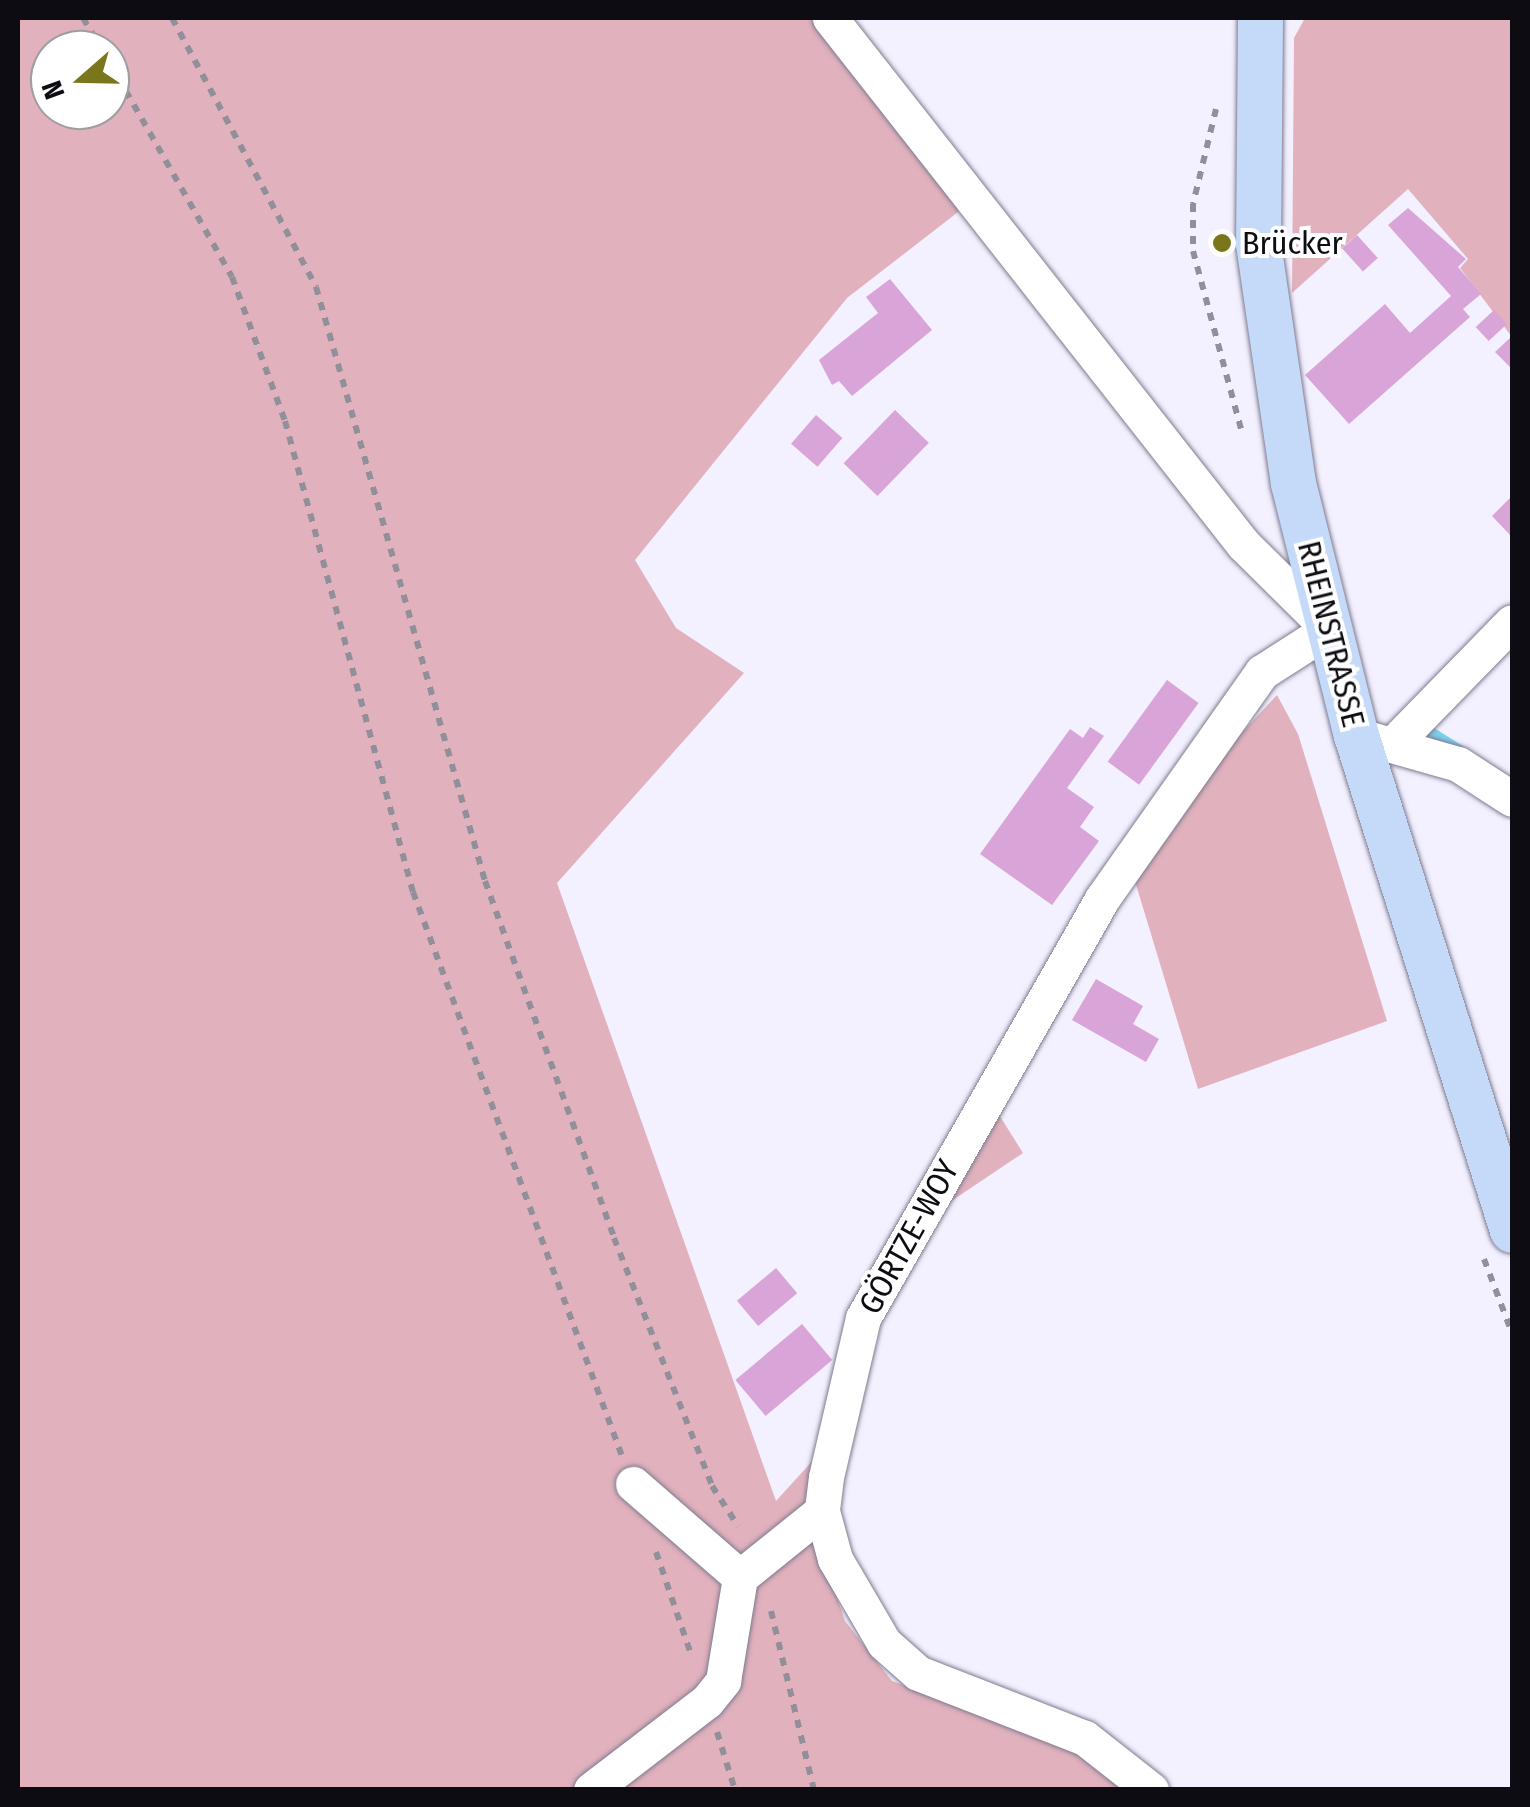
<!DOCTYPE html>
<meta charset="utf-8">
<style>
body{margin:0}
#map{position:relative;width:1530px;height:1807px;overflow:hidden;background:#f3f1ff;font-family:"Fira Sans Condensed",sans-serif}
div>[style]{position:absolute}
.green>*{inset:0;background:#e1b1bd}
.stream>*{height:10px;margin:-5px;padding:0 5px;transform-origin:5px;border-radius:5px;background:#7bd1ef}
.building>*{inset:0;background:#d9a4d8;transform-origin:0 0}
.path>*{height:6px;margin-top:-3px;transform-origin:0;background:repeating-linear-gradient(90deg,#918f9a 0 8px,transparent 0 16px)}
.roads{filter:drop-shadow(0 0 2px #7e7b8f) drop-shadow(0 0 2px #7e7b8f)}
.minor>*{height:35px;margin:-17.5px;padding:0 17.5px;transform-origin:17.5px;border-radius:17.5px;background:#fff}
.major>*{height:45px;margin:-22.5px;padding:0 22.5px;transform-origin:22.5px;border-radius:22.5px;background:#c5daf9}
.dots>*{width:28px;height:28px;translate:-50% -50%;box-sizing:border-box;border:5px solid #fff;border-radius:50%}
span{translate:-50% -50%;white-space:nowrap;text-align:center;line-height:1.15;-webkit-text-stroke:8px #fff;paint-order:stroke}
.poi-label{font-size:32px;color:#0d0c13}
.left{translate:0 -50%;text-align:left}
.street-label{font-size:32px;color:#0d0c13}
.frame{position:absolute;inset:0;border:20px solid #0d0c13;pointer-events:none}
.north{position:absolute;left:30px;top:30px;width:100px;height:100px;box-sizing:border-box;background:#fff;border:2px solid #9e9ea1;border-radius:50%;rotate:250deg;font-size:28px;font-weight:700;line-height:40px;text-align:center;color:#0d0c13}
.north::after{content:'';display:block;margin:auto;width:35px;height:45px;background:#79761b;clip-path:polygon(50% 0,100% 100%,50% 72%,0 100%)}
</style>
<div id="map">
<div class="green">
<div style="clip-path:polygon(evenodd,18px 18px,810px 18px,962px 209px,847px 298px,635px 560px,676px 628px,744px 673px,557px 883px,776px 1501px,816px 1457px,805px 1502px,845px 1621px,892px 1681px,1077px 1749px,1129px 1789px,18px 1789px,18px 18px,50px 50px,110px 50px,110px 110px,50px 110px,50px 50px)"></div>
<div style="clip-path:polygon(1305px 18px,1511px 18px,1512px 337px,1460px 268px,1468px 259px,1408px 189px,1292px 293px,1294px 38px)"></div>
<div style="clip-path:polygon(1277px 695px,1298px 734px,1387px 1021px,1198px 1089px,1134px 878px,1223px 753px)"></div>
<div style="clip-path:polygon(996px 1110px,1023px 1153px,941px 1208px)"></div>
</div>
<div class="stream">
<div style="left:1423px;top:727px;width:44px;rotate:31.9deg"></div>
</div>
<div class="building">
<div style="clip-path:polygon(1408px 208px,1466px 259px,1458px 267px,1481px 294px,1463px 309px,1470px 317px,1349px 424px,1305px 375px,1385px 304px,1410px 333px,1451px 296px,1388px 225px)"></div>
<div style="left:1357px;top:235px;width:31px;height:20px;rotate:48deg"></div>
<div style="clip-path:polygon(890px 279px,932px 330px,852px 396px,839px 381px,832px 385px,819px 360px,878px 313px,866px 297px)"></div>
<div style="left:1494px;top:310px;width:19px;height:25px;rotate:47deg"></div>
<div style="clip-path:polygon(1511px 337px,1512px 339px,1512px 369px,1495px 352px)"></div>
<div style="left:895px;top:410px;width:47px;height:74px;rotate:44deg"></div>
<div style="left:816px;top:415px;width:35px;height:38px;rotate:41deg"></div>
<div style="clip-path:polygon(1512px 496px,1512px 537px,1492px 516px)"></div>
<div style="left:1167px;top:680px;width:39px;height:101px;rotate:36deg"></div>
<div style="clip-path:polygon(1090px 727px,1104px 736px,1067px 788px,1094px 807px,1080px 827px,1099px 841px,1052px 905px,980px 854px,1070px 729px,1083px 738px)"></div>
<div style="clip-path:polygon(1096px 979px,1143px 1006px,1133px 1024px,1159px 1039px,1146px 1062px,1072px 1020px)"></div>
<div style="left:776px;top:1268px;width:33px;height:51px;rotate:50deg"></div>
<div style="left:802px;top:1324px;width:47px;height:87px;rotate:50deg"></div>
</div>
<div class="path">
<div style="left:83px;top:18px;width:37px;rotate:59deg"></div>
<div style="left:172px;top:18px;width:305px;rotate:61.8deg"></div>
<div style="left:316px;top:287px;width:618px;rotate:74.12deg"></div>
<div style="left:485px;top:881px;width:380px;rotate:70.1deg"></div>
<div style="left:614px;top:1238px;width:267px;rotate:68.4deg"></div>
<div style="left:712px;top:1486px;width:48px;rotate:57deg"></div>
<div style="left:110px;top:63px;width:246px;rotate:60.3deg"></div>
<div style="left:232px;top:277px;width:153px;rotate:69.8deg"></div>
<div style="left:285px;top:421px;width:488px;rotate:74.8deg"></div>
<div style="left:413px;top:892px;width:601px;rotate:69.67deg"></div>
<div style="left:1216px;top:109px;width:98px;rotate:103.6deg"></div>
<div style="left:1193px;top:204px;width:47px;rotate:90deg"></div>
<div style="left:1193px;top:251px;width:188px;rotate:74.9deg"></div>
<div style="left:1484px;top:1259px;width:79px;rotate:69.3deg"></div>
<div style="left:656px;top:1552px;width:108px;rotate:71.1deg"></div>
<div style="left:771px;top:1611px;width:184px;rotate:76.5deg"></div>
<div style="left:717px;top:1732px;width:61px;rotate:72.8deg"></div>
</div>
<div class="roads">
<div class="minor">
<div style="left:830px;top:18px;width:669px;rotate:51.86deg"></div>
<div style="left:1243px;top:544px;width:121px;rotate:44.7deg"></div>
<div style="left:1329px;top:629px;width:80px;rotate:147.3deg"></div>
<div style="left:1262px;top:672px;width:278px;rotate:125.2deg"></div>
<div style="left:1102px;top:899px;width:482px;rotate:119.7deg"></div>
<div style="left:863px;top:1318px;width:163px;rotate:103.1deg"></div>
<div style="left:826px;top:1477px;width:34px;rotate:97deg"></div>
<div style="left:822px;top:1511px;width:50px;rotate:74.8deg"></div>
<div style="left:835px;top:1559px;width:97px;rotate:59.7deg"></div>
<div style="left:884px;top:1643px;width:45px;rotate:41.4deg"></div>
<div style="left:918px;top:1673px;width:179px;rotate:21.3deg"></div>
<div style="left:1085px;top:1738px;width:84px;rotate:38.2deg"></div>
<div style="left:1356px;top:735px;width:106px;rotate:15.9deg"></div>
<div style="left:1458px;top:764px;width:64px;rotate:32.9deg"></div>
<div style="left:1393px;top:744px;width:170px;rotate:-45.7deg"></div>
<div style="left:633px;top:1484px;width:142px;rotate:41deg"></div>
<div style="left:591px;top:1790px;width:146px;rotate:-37.5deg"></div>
<div style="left:707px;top:1701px;width:26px;rotate:-51deg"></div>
<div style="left:723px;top:1681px;width:105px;rotate:-80.7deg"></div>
<div style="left:740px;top:1577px;width:105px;rotate:-38.8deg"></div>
</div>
<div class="major">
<div style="left:1260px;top:18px;width:225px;rotate:90.5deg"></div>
<div style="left:1258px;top:243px;width:243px;rotate:81.7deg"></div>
<div style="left:1293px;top:483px;width:260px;rotate:76deg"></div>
<div style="left:1356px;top:735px;width:519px;rotate:72.51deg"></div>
</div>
</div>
<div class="dots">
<div style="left:1222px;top:243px;background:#79761b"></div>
</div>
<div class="poi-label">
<span class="left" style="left:1242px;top:243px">Brücker</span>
</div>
<div class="street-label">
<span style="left:1331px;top:634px;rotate:76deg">RHEINSTRASSE</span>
<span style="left:909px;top:1237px;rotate:-61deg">GÖRTZE-WOY</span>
</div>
<div class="frame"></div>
<div class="north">N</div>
</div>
